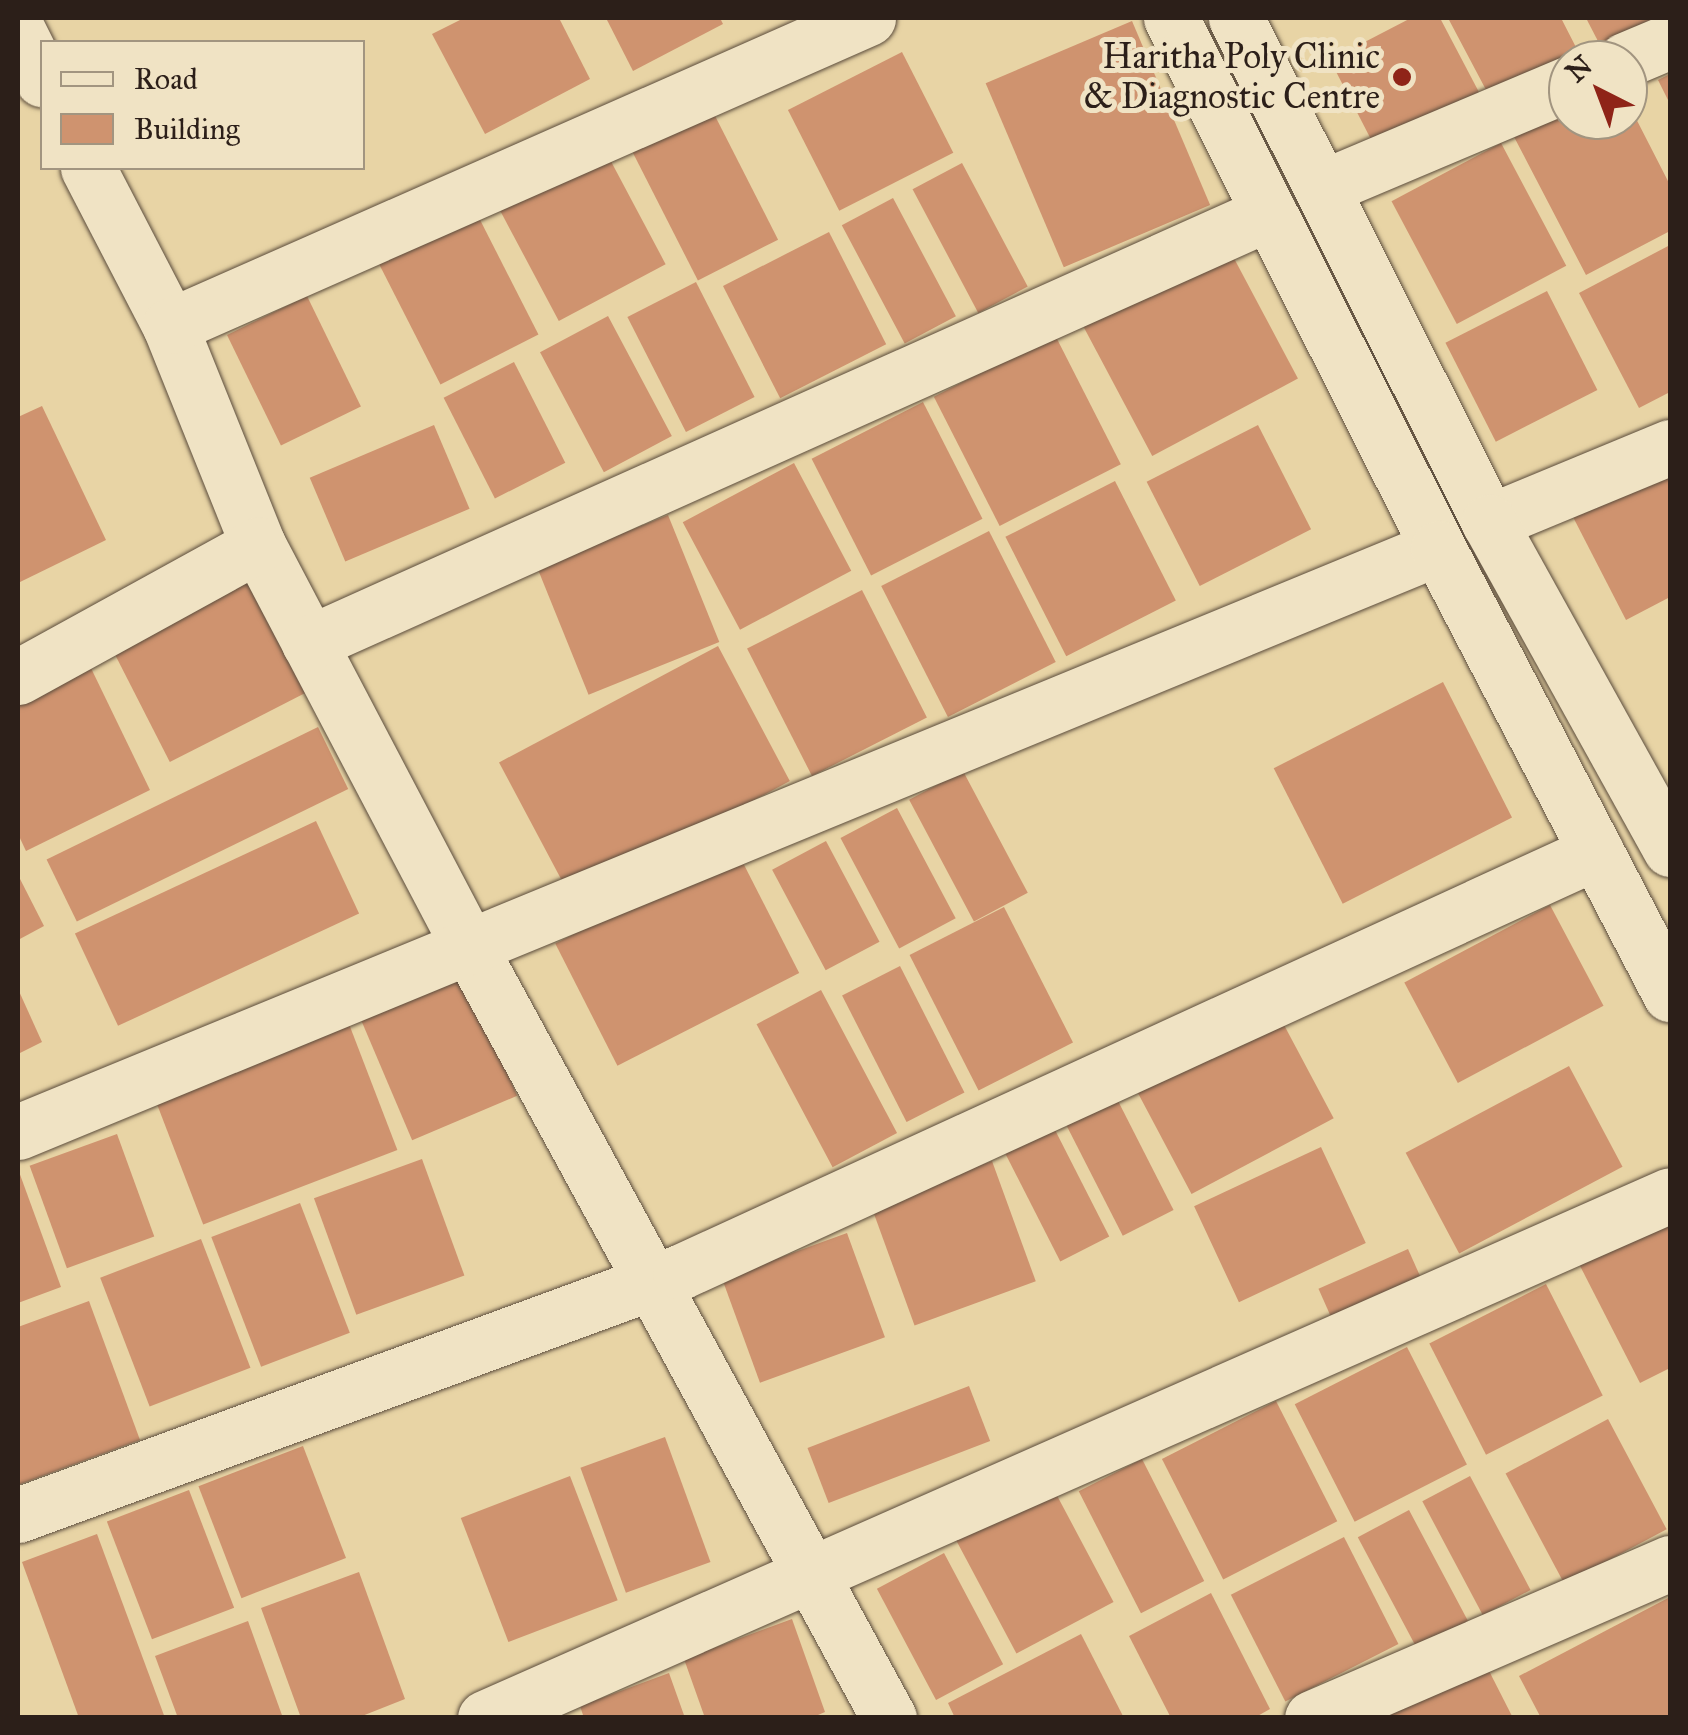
<!DOCTYPE html>
<style>
body{margin:0}
#map{position:relative;width:1688px;height:1735px;overflow:hidden;background:#e8d4a5;font-family:"IM FELL Great Primer",serif}
div>[style]{position:absolute}
.building>*{inset:0;background:#cf936f;transform-origin:0 0}
.roads{filter:drop-shadow(0 0 2px #5b4c3c) drop-shadow(0 0 2px #5b4c3c)}
.minor>*{height:55px;margin:-27.5px;padding:0 27.5px;transform-origin:27.5px;border-radius:27.5px;background:#f0e3c4}
.tertiary>*{height:55px;margin:-27.5px;padding:0 27.5px;transform-origin:27.5px;border-radius:27.5px;background:#f0e3c4}
.dots>*{width:28px;height:28px;translate:-50% -50%;box-sizing:border-box;border:5px solid #f0e3c4;border-radius:50%}
span{translate:-50% -50%;white-space:nowrap;text-align:center;line-height:1.15;-webkit-text-stroke:10px #f0e3c4;paint-order:stroke}
.poi-label{font-size:35px;color:#2c1f19}
.right{translate:-100% -50%;text-align:right}
.frame{position:absolute;inset:0;border:20px solid #2c1f19;pointer-events:none}
.legend{position:absolute;left:40px;top:40px;width:325px;height:130px;box-sizing:border-box;background:#f0e3c4;border:2px solid #a29580;margin:0;padding:12px 18px;list-style:none;font-size:30px;color:#2c1f19}
.legend li{display:flex;align-items:center;gap:20px;height:50px}
.legend b{width:50px;border:2px solid #a29580}
.north{position:absolute;left:1548px;top:40px;width:100px;height:100px;box-sizing:border-box;background:#f0e3c4;border:2px solid #a29580;border-radius:50%;rotate:318deg;font-size:28px;font-weight:700;line-height:40px;text-align:center;color:#2c1f19}
.north::after{content:'';display:block;margin:auto;width:35px;height:45px;background:#8f2418;clip-path:polygon(50% 0,100% 100%,50% 72%,0 100%)}
</style>
<div id="map">
<div class="building">
<div style="clip-path:polygon(464px 18px,559px 18px,590px 79px,485px 134px,432px 34px)"></div>
<div style="clip-path:polygon(606px 18px,720px 18px,723px 24px,633px 71px)"></div>
<div style="clip-path:polygon(1411px 18px,1440px 18px,1481px 96px,1377px 151px,1330px 60px)"></div>
<div style="clip-path:polygon(1448px 18px,1561px 18px,1582px 59px,1568px 60px,1494px 105px)"></div>
<div style="clip-path:polygon(1586px 18px,1657px 18px,1601px 47px)"></div>
<div style="left:1132px;top:21px;width:200px;height:159px;rotate:67deg"></div>
<div style="left:902px;top:52px;width:113px;height:128px;rotate:63deg"></div>
<div style="clip-path:polygon(1670px 74px,1670px 104px,1658px 80px)"></div>
<div style="clip-path:polygon(1568px 103px,1568px 120px,1628px 120px,1628px 103px,1670px 185px,1670px 231px,1586px 275px,1512px 133px)"></div>
<div style="left:710px;top:106px;width:150px;height:90px;rotate:63deg"></div>
<div style="left:1501px;top:143px;width:139px;height:124px;rotate:62deg"></div>
<div style="left:606px;top:152px;width:127px;height:121px;rotate:62deg"></div>
<div style="left:962px;top:163px;width:140px;height:56px;rotate:62deg"></div>
<div style="left:893px;top:198px;width:134px;height:58px;rotate:62deg"></div>
<div style="left:474px;top:208px;width:142px;height:110px;rotate:63deg"></div>
<div style="left:829px;top:232px;width:126px;height:119px;rotate:63deg"></div>
<div style="clip-path:polygon(1670px 245px,1670px 392px,1639px 408px,1579px 293px)"></div>
<div style="left:1228px;top:247px;width:149px;height:165px;rotate:62deg"></div>
<div style="left:696px;top:282px;width:129px;height:77px;rotate:63deg"></div>
<div style="left:1547px;top:291px;width:111px;height:114px;rotate:63deg"></div>
<div style="left:307px;top:296px;width:123px;height:89px;rotate:64deg"></div>
<div style="left:608px;top:316px;width:136px;height:77px;rotate:62deg"></div>
<div style="left:1055px;top:335px;width:145px;height:136px;rotate:63deg"></div>
<div style="left:514px;top:362px;width:113px;height:79px;rotate:63deg"></div>
<div style="left:923px;top:402px;width:131px;height:125px;rotate:63deg"></div>
<div style="clip-path:polygon(42px 406px,106px 540px,18px 583px,18px 417px)"></div>
<div style="left:434px;top:425px;width:91px;height:135px;rotate:67deg"></div>
<div style="left:1258px;top:425px;width:117px;height:125px;rotate:63deg"></div>
<div style="left:794px;top:463px;width:122px;height:126px;rotate:62deg"></div>
<div style="clip-path:polygon(1670px 467px,1670px 597px,1626px 620px,1573px 517px)"></div>
<div style="left:1115px;top:481px;width:134px;height:123px;rotate:63deg"></div>
<div style="left:668px;top:515px;width:137px;height:141px;rotate:68deg"></div>
<div style="left:989px;top:531px;width:147px;height:121px;rotate:63deg"></div>
<div style="left:256px;top:570px;width:132px;height:164px;rotate:63deg"></div>
<div style="left:862px;top:590px;width:143px;height:129px;rotate:63deg"></div>
<div style="left:718px;top:646px;width:153px;height:248px;rotate:62deg"></div>
<div style="clip-path:polygon(89px 664px,150px 790px,26px 851px,18px 834px,18px 699px)"></div>
<div style="left:1443px;top:682px;width:152px;height:190px;rotate:63deg"></div>
<div style="left:318px;top:727px;width:69px;height:302px;rotate:64deg"></div>
<div style="left:963px;top:771px;width:138px;height:61px;rotate:62deg"></div>
<div style="left:897px;top:808px;width:125px;height:64px;rotate:62deg"></div>
<div style="left:316px;top:821px;width:102px;height:266px;rotate:65deg"></div>
<div style="left:826px;top:841px;width:114px;height:61px;rotate:62deg"></div>
<div style="left:737px;top:851px;width:137px;height:204px;rotate:63deg"></div>
<div style="clip-path:polygon(18px 875px,44px 926px,18px 940px)"></div>
<div style="left:1550px;top:905px;width:114px;height:165px;rotate:62deg"></div>
<div style="left:1004px;top:907px;width:152px;height:106px;rotate:63deg"></div>
<div style="left:462px;top:966px;width:141px;height:114px;rotate:67deg"></div>
<div style="left:900px;top:966px;width:142px;height:65px;rotate:63deg"></div>
<div style="clip-path:polygon(18px 989px,42px 1042px,18px 1054px)"></div>
<div style="left:821px;top:990px;width:162px;height:73px;rotate:62deg"></div>
<div style="left:1275px;top:1008px;width:125px;height:161px;rotate:62deg"></div>
<div style="left:349px;top:1024px;width:135px;height:208px;rotate:69deg"></div>
<div style="left:1569px;top:1066px;width:114px;height:185px;rotate:62deg"></div>
<div style="left:1115px;top:1095px;width:129px;height:57px;rotate:63deg"></div>
<div style="left:1053px;top:1126px;width:124px;height:55px;rotate:63deg"></div>
<div style="left:117px;top:1134px;width:109px;height:93px;rotate:70deg"></div>
<div style="left:1321px;top:1147px;width:106px;height:140px;rotate:65deg"></div>
<div style="left:422px;top:1159px;width:124px;height:115px;rotate:70deg"></div>
<div style="left:992px;top:1161px;width:128px;height:129px;rotate:70deg"></div>
<div style="clip-path:polygon(18px 1169px,61px 1287px,18px 1303px)"></div>
<div style="left:300px;top:1203px;width:139px;height:95px;rotate:69deg"></div>
<div style="clip-path:polygon(1670px 1211px,1670px 1368px,1640px 1383px,1577px 1260px)"></div>
<div style="left:847px;top:1233px;width:111px;height:133px;rotate:70deg"></div>
<div style="left:201px;top:1239px;width:138px;height:108px;rotate:69deg"></div>
<div style="left:1408px;top:1249px;width:35px;height:98px;rotate:66deg"></div>
<div style="left:1546px;top:1284px;width:125px;height:131px;rotate:63deg"></div>
<div style="clip-path:polygon(89px 1301px,140px 1440px,18px 1485px,18px 1327px)"></div>
<div style="left:1407px;top:1347px;width:132px;height:126px;rotate:63deg"></div>
<div style="left:969px;top:1386px;width:59px;height:173px;rotate:69deg"></div>
<div style="left:1276px;top:1401px;width:135px;height:128px;rotate:63deg"></div>
<div style="left:1608px;top:1419px;width:125px;height:116px;rotate:62deg"></div>
<div style="left:665px;top:1437px;width:133px;height:90px;rotate:70deg"></div>
<div style="left:303px;top:1446px;width:120px;height:112px;rotate:69deg"></div>
<div style="left:1142px;top:1459px;width:137px;height:71px;rotate:63deg"></div>
<div style="left:570px;top:1476px;width:133px;height:117px;rotate:69deg"></div>
<div style="left:1470px;top:1476px;width:129px;height:54px;rotate:62deg"></div>
<div style="left:1053px;top:1488px;width:129px;height:110px;rotate:62deg"></div>
<div style="left:189px;top:1490px;width:126px;height:88px;rotate:69deg"></div>
<div style="left:1409px;top:1510px;width:128px;height:58px;rotate:62deg"></div>
<div style="clip-path:polygon(97px 1534px,165px 1718px,79px 1718px,22px 1562px)"></div>
<div style="left:1344px;top:1537px;width:120px;height:127px;rotate:63deg"></div>
<div style="left:944px;top:1553px;width:126px;height:76px;rotate:62deg"></div>
<div style="clip-path:polygon(359px 1572px,405px 1699px,357px 1718px,301px 1718px,261px 1608px)"></div>
<div style="clip-path:polygon(1211px 1593px,1270px 1709px,1254px 1718px,1171px 1718px,1129px 1636px)"></div>
<div style="clip-path:polygon(1670px 1597px,1670px 1718px,1541px 1718px,1519px 1676px)"></div>
<div style="clip-path:polygon(792px 1619px,825px 1712px,811px 1718px,705px 1718px,684px 1659px)"></div>
<div style="clip-path:polygon(248px 1621px,283px 1718px,178px 1718px,155px 1656px)"></div>
<div style="clip-path:polygon(1081px 1634px,1124px 1718px,955px 1718px,948px 1703px)"></div>
<div style="clip-path:polygon(1485px 1663px,1513px 1718px,1379px 1718px)"></div>
<div style="clip-path:polygon(669px 1673px,685px 1718px,584px 1718px,580px 1706px)"></div>
</div>
<div class="roads">
<div class="minor">
<div style="left:18px;top:31px;width:54px;rotate:63.4deg"></div>
<div style="left:1625px;top:60px;width:49px;rotate:-22.9deg"></div>
<div style="left:88px;top:168px;width:178px;rotate:62.6deg"></div>
<div style="left:170px;top:326px;width:236px;rotate:68.1deg"></div>
<div style="left:258px;top:545px;width:455px;rotate:62.3deg"></div>
<div style="left:470px;top:948px;width:877px;rotate:61.45deg"></div>
<div style="left:1324px;top:187px;width:265px;rotate:-22.9deg"></div>
<div style="left:170px;top:326px;width:763px;rotate:-23.81deg"></div>
<div style="left:1489px;top:522px;width:196px;rotate:-22.5deg"></div>
<div style="left:309px;top:643px;width:1052px;rotate:-24.13deg"></div>
<div style="left:18px;top:677px;width:274px;rotate:-28.8deg"></div>
<div style="left:18px;top:1132px;width:1535px;rotate:-22.36deg"></div>
<div style="left:18px;top:1515px;width:705px;rotate:-20.16deg"></div>
<div style="left:680px;top:1272px;width:1008px;rotate:-24.63deg"></div>
<div style="left:485px;top:1718px;width:1295px;rotate:-23.81deg"></div>
<div style="left:1312px;top:1718px;width:390px;rotate:-23.4deg"></div>
</div>
<div class="tertiary">
<div style="left:1171px;top:18px;width:593px;rotate:63.26deg"></div>
<div style="left:1438px;top:548px;width:503px;rotate:62.52deg"></div>
<div style="left:1236px;top:18px;width:564px;rotate:63.34deg"></div>
<div style="left:1489px;top:522px;width:374px;rotate:61deg"></div>
</div>
</div>
<div class="dots">
<div style="left:1402px;top:77px;background:#8f2418"></div>
</div>
<div class="poi-label">
<span class="right" style="left:1380px;top:77px">Haritha Poly Clinic<br>&amp; Diagnostic Centre</span>
</div>
<div class="frame"></div>
<ul class="legend">
<li><b style="height:12px;background:#f0e3c4"></b>Road</li>
<li><b style="height:28px;background:#cf936f"></b>Building</li>
</ul>
<div class="north">N</div>
</div>
